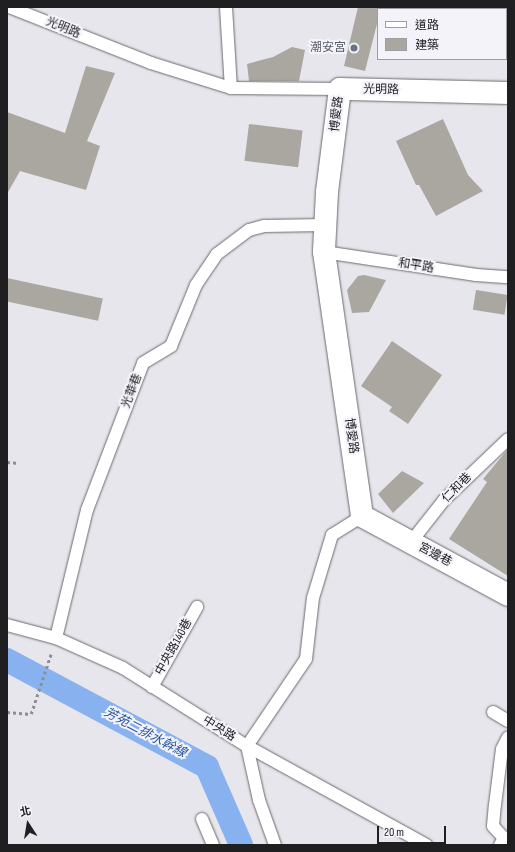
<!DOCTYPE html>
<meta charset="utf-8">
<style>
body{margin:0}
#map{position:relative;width:515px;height:852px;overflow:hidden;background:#e7e6ec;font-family:"Sofia Sans Condensed","Noto Sans TC",sans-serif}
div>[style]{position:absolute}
.canal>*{height:24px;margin:-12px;padding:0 12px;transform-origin:12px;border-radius:12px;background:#88b1ef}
.building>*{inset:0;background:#aaa7a1;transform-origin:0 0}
.path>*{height:2.5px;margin-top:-1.25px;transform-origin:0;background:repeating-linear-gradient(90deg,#8e8e92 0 3px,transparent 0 6px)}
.roads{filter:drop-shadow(0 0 1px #6a696f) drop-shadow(0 0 1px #6a696f)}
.lane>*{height:12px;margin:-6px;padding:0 6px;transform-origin:6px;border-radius:6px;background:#fff}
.street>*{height:22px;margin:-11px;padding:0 11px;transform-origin:11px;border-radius:11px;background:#fff}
.dots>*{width:11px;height:11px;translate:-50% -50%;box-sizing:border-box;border:2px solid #f4f3fa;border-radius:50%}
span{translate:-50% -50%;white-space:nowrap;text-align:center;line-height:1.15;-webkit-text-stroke:4px #f4f3fa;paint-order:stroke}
.street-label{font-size:12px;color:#1f1f21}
.worship-label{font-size:12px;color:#5b616d}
.right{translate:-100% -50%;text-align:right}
.water-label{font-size:13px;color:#23539d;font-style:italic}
.frame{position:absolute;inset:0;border:8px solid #1f1f21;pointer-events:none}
.legend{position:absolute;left:377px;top:8px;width:130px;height:52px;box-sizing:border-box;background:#f4f3fa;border:1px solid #9f9ea3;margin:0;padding:5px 7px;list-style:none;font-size:12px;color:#1f1f21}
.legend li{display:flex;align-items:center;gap:8px;height:20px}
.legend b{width:20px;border:1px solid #9f9ea3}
.north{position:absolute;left:8px;top:804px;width:40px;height:40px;-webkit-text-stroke:3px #f4f3fa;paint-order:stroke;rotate:348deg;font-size:11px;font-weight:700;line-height:16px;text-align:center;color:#1f1f21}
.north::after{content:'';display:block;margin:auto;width:14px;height:18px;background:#1f1f21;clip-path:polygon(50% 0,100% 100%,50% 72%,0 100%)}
.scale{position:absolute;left:377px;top:826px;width:69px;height:18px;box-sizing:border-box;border:2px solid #1f1f21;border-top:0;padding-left:5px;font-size:12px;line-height:14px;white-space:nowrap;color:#1f1f21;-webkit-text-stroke:3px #f4f3fa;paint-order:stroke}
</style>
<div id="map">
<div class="canal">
<div style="left:7px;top:660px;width:227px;rotate:28.1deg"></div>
<div style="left:207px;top:767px;width:85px;rotate:66.4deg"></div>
</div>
<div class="building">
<div style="clip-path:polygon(358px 7px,381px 7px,378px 9px,378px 20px,365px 71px,344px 66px)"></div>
<div style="clip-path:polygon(292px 47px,305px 50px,299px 81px,249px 81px,247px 64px,273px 57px)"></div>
<div style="clip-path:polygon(86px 66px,115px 73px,87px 141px,100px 146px,86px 190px,20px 171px,7px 194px,7px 112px,65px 133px)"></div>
<div style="clip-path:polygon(443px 119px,468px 175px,483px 191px,436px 216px,419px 185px,416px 185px,396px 141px)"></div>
<div style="left:249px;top:124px;width:54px;height:37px;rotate:7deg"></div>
<div style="clip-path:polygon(364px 275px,386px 280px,369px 312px,352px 313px,347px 290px,358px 276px)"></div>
<div style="left:7px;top:278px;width:98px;height:23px;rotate:12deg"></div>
<div style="left:476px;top:290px;width:32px;height:20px;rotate:9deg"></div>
<div style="clip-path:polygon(392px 341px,442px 375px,408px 424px,389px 411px,392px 407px,361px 386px)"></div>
<div style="clip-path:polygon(508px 449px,508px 576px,449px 539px,487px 482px,483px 479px)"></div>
<div style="clip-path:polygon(402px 471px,424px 483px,393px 513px,378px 494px)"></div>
</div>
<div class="path">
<div style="left:7px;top:462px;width:12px;rotate:5deg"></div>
<div style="left:7px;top:712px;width:24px;rotate:5deg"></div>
<div style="left:31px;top:714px;width:63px;rotate:-71.6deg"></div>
</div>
<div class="roads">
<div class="lane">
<div style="left:9px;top:7px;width:153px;rotate:21.5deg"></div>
<div style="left:151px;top:63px;width:84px;rotate:17.4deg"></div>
<div style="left:231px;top:88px;width:109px;rotate:0.5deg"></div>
<div style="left:226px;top:7px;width:81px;rotate:86.5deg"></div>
<div style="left:324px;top:252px;width:154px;rotate:8.6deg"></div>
<div style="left:476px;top:275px;width:32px;rotate:4deg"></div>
<div style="left:411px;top:542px;width:53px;rotate:-51.8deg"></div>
<div style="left:444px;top:500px;width:88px;rotate:-43.6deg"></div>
<div style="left:7px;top:625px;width:51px;rotate:14.9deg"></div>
<div style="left:56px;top:638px;width:73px;rotate:24.1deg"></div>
<div style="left:123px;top:668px;width:146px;rotate:32.2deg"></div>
<div style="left:247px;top:746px;width:205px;rotate:28.9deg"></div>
<div style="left:56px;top:638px;width:132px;rotate:-76.4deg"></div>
<div style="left:87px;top:510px;width:157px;rotate:-69.1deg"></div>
<div style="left:143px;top:363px;width:33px;rotate:-31deg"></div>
<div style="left:171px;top:346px;width:66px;rotate:-67.7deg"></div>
<div style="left:196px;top:285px;width:37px;rotate:-56deg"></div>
<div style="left:217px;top:254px;width:40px;rotate:-37deg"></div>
<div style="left:249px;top:230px;width:16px;rotate:-15deg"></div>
<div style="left:264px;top:226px;width:61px;rotate:-0.9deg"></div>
<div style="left:152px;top:687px;width:92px;rotate:-60.6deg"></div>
<div style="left:493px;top:712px;width:17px;rotate:31deg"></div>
<div style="left:202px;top:819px;width:28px;rotate:67deg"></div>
<div style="left:275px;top:845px;width:48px;rotate:-109.6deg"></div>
<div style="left:259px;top:800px;width:55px;rotate:-102.5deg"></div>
<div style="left:247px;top:746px;width:105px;rotate:-55.9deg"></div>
<div style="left:306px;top:659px;width:61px;rotate:-83.5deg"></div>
<div style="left:313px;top:598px;width:66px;rotate:-73.2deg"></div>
<div style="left:332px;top:535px;width:36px;rotate:-32deg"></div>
<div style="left:500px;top:845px;width:8px;rotate:-60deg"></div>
<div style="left:504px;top:838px;width:16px;rotate:-133deg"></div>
<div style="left:493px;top:826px;width:21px;rotate:-85deg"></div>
<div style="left:495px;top:805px;width:56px;rotate:-82.9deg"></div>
<div style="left:502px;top:749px;width:13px;rotate:-63deg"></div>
</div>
<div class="street">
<div style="left:508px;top:93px;width:168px;rotate:-178.6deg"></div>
<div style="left:340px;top:89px;width:104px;rotate:97.2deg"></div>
<div style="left:327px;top:192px;width:60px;rotate:92.9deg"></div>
<div style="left:324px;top:252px;width:267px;rotate:81.8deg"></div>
<div style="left:362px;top:516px;width:166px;rotate:28.4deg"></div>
</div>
</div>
<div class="dots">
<div style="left:354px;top:48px;background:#6b7280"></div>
</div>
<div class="street-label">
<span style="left:63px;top:28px;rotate:22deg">光明路</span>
<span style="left:381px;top:90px;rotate:1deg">光明路</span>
<span style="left:337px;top:114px;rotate:-83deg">博愛路</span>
<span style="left:416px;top:266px;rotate:9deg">和平路</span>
<span style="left:132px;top:391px;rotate:-69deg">光華巷</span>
<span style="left:351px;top:436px;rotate:82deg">博愛路</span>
<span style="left:457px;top:488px;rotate:-45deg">仁和巷</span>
<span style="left:435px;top:555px;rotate:28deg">宮邊巷</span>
<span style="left:174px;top:647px;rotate:-61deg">中央路140巷</span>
<span style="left:219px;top:729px;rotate:32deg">中央路</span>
</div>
<div class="worship-label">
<span class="right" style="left:346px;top:48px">潮安宮</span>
</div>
<div class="water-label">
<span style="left:145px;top:733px;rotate:28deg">芳苑二排水幹線</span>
</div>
<div class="frame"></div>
<ul class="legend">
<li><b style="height:5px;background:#fff"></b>道路</li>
<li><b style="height:11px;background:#aaa7a1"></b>建築</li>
</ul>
<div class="north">北</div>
<div class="scale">20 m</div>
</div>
